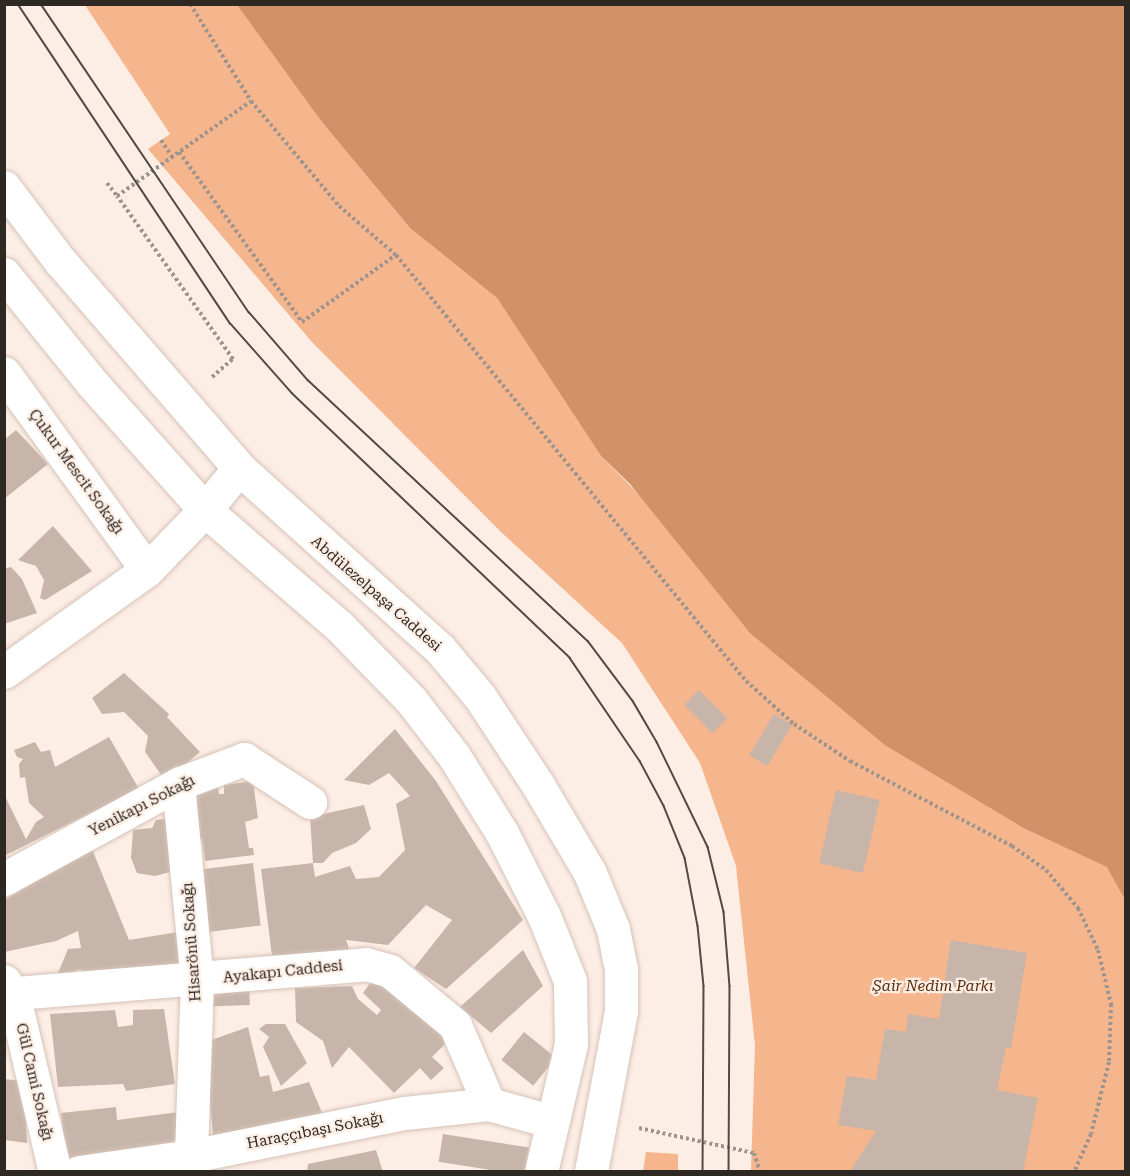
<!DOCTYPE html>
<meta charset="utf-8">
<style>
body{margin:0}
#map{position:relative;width:1130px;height:1176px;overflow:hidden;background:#fdeee5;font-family:"Roboto Serif",serif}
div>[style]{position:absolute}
.green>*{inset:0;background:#f5b58d}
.water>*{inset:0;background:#d29269}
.building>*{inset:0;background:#c7b5aa;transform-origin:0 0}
.path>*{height:4px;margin-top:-2px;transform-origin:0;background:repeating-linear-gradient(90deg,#9f948d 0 3px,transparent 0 6px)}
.roads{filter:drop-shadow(0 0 2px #d5c3b8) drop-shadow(0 0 2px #d5c3b8)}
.street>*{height:33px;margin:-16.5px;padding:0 16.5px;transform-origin:16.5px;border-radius:16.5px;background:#fff}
.secondary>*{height:33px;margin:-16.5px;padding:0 16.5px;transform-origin:16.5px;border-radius:16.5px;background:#fff}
.primary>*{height:33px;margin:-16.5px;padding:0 16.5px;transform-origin:16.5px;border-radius:16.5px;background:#fff}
.tram>*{height:1.5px;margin:-0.75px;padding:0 0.75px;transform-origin:0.75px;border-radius:0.75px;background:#524a45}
span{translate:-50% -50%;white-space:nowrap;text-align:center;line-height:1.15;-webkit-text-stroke:4.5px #fdeee5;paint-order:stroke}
.street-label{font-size:15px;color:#2e2823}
.park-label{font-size:15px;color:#572d0d;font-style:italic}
.frame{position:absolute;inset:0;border:6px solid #2e2823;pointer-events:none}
</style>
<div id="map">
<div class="green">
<div style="clip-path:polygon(85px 5px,237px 5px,321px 121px,410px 228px,497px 298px,601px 456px,886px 746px,1025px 829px,1108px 867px,1125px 900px,1125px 1171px,751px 1171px,755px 1045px,736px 866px,700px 763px,622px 643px,501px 532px,311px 341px,148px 149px,170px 134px)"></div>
<div style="clip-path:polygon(646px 1152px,678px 1154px,678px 1171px,643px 1171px)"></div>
</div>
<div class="water">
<div style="clip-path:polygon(237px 5px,1125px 5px,1125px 900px,1107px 867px,1025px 829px,886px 746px,750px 633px,630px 484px,601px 456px,497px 298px,410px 228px,321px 121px)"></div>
</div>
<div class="building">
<div style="clip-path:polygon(16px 430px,48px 464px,4px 499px,4px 440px)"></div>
<div style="clip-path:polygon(53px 526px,92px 571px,45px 600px,40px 598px,44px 580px,36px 566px,18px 560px)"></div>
<div style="clip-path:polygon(11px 567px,22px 579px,37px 613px,4px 624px,4px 569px)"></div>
<div style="clip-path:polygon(124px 673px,169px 714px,167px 717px,200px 752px,180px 769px,176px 766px,162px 776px,145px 752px,148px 736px,124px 712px,102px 714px,92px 698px)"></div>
<div style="left:699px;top:690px;width:40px;height:21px;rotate:45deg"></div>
<div style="left:774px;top:714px;width:21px;height:48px;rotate:31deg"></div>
<div style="clip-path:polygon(395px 729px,436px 781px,523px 920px,446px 989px,414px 968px,452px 920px,426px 905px,388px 945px,346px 940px,352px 956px,273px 964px,261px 869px,313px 863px,310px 817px,364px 805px,371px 829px,356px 843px,332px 853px,323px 863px,313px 863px,315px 877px,350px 866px,356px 879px,379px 877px,405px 850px,396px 804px,410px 796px,389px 773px,369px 785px,344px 780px)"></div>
<div style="clip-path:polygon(109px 737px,139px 789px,4px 856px,4px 794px,26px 839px,36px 822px,44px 817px,29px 803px,25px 777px,20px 778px,19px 764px,23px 759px,17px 757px,14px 750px,35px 742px,41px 752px,50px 750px,55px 767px)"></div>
<div style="clip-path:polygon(253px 781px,258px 818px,245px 822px,249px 848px,253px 848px,254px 855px,205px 861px,202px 839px,197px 839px,190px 797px,218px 786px,219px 794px,224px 794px,224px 785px)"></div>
<div style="left:836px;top:790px;width:45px;height:75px;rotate:13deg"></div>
<div style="clip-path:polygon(170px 818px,174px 871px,155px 876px,137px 873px,131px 858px,133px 830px,152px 828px,156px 820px)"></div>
<div style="clip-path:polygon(92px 849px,129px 940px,178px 932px,183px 965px,83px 977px,82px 970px,76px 970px,73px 978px,58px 973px,68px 949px,81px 948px,78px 931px,56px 941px,4px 952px,4px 900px)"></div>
<div style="left:253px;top:863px;width:63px;height:53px;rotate:83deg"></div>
<div style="clip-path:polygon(951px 940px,1027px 953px,1011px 1048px,1006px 1048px,997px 1090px,1038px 1098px,1023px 1172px,850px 1171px,876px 1131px,838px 1125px,847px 1076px,876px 1080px,885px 1029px,906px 1032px,908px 1014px,939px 1019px)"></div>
<div style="clip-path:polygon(523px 950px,543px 986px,491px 1033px,460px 1007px)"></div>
<div style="clip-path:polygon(373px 979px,450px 1039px,432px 1057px,444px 1068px,431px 1080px,420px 1068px,394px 1093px,349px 1047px,332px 1068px,323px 1041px,296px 1022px,295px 988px,352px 986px,358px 999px,377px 1015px,381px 1010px,363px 993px)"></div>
<div style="left:249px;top:982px;width:23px;height:42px;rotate:88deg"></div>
<div style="clip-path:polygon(164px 1009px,175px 1084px,126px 1091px,123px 1084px,58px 1087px,50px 1014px,115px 1010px,118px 1027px,133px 1025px,133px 1010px)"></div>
<div style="clip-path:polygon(266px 1024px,285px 1024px,307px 1063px,281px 1086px,263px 1047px,269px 1037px,259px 1029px)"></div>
<div style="clip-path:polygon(248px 1027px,260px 1077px,269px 1075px,273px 1092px,309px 1082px,326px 1122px,214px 1142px,203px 1043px)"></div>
<div style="left:524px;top:1032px;width:41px;height:36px;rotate:39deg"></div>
<div style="clip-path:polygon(4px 1079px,24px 1081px,27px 1143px,4px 1140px)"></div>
<div style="clip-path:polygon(116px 1107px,117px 1120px,179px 1112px,184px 1154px,67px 1164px,61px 1113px)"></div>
<div style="left:443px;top:1134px;width:87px;height:28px;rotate:9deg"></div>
<div style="clip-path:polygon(376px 1150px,383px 1172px,307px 1172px,308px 1164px)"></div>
</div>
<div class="path">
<div style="left:190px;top:4px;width:115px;rotate:57.8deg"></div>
<div style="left:251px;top:101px;width:137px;rotate:50deg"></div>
<div style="left:339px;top:206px;width:75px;rotate:40.7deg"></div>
<div style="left:396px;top:255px;width:551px;rotate:50.59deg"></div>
<div style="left:746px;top:681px;width:64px;rotate:41.9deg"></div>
<div style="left:794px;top:724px;width:67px;rotate:33.5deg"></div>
<div style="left:850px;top:761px;width:183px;rotate:27.7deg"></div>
<div style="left:1012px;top:846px;width:42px;rotate:35.2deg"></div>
<div style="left:1046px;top:870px;width:50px;rotate:49.9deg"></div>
<div style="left:1078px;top:908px;width:47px;rotate:64.5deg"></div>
<div style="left:1098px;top:950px;width:56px;rotate:76.5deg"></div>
<div style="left:1111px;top:1004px;width:58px;rotate:92deg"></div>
<div style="left:1109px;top:1062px;width:74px;rotate:104deg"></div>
<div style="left:1091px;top:1134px;width:42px;rotate:114.1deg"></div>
<div style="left:161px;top:140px;width:20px;rotate:57deg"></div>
<div style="left:179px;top:152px;width:210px;rotate:54.1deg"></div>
<div style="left:302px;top:322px;width:115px;rotate:-35.5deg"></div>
<div style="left:107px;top:183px;width:16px;rotate:52deg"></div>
<div style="left:212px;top:377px;width:28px;rotate:-41deg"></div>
<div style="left:233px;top:359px;width:200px;rotate:-125.4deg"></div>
<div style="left:117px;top:196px;width:164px;rotate:-35.3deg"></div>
<div style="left:639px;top:1128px;width:118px;rotate:12.3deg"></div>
<div style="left:754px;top:1153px;width:20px;rotate:72deg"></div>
</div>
<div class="roads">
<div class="street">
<div style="left:4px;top:373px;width:243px;rotate:54deg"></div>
<div style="left:178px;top:784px;width:198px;rotate:84.5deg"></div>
<div style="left:197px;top:981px;width:175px;rotate:92deg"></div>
<div style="left:191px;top:1156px;width:16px;rotate:79deg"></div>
<div style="left:4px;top:879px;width:198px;rotate:-28.6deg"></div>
<div style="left:178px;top:784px;width:71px;rotate:-20.7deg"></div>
<div style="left:244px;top:759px;width:79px;rotate:33.1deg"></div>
<div style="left:4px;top:981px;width:15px;rotate:53deg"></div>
<div style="left:13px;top:993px;width:184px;rotate:76.8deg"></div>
<div style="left:4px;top:994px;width:363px;rotate:-4.7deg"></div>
<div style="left:366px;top:964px;width:25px;rotate:16deg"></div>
<div style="left:390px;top:971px;width:85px;rotate:39.7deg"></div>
<div style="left:455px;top:1025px;width:86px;rotate:66.7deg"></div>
<div style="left:79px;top:1172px;width:113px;rotate:-8.1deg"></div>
<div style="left:191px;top:1156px;width:218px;rotate:-11.4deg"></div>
<div style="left:405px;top:1113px;width:84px;rotate:-6.1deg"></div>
<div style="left:489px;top:1104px;width:63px;rotate:15.6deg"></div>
</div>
<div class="secondary">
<div style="left:4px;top:672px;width:176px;rotate:-35.5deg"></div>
<div style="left:147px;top:570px;width:83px;rotate:-46deg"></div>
</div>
<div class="primary">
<div style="left:4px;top:187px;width:93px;rotate:52.9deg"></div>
<div style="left:60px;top:261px;width:274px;rotate:49.1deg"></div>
<div style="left:239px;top:468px;width:270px;rotate:42deg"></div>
<div style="left:440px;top:649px;width:62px;rotate:50.2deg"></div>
<div style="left:480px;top:697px;width:105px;rotate:56.6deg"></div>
<div style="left:538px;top:785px;width:102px;rotate:59.4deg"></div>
<div style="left:590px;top:873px;width:61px;rotate:67.7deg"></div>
<div style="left:613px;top:929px;width:41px;rotate:78.7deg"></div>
<div style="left:621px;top:969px;width:42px;rotate:90deg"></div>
<div style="left:621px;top:1011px;width:164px;rotate:100.6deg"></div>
<div style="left:4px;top:274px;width:140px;rotate:51.1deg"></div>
<div style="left:92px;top:383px;width:170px;rotate:48.3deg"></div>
<div style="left:205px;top:510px;width:177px;rotate:40.9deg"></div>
<div style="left:339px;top:626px;width:103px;rotate:45.8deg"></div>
<div style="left:411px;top:700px;width:71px;rotate:52.5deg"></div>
<div style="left:454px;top:756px;width:91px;rotate:58.1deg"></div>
<div style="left:502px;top:833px;width:93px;rotate:63.2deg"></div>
<div style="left:544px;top:916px;width:70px;rotate:68.2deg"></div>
<div style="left:570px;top:981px;width:63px;rotate:89.1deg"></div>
<div style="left:571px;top:1044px;width:131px;rotate:103.2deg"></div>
<div style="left:205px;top:510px;width:54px;rotate:-51deg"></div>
</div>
</div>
<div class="tram">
<div style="left:18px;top:4px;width:384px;rotate:56.4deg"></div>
<div style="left:231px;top:324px;width:92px;rotate:48.5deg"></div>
<div style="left:292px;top:393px;width:384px;rotate:43.6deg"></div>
<div style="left:570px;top:658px;width:125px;rotate:55.8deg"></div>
<div style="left:640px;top:761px;width:51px;rotate:61.9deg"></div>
<div style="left:664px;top:806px;width:56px;rotate:68deg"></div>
<div style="left:685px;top:858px;width:69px;rotate:79.2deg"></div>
<div style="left:698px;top:926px;width:60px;rotate:84.3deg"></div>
<div style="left:704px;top:986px;width:186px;rotate:90.3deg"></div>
<div style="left:41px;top:4px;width:372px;rotate:56deg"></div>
<div style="left:249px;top:312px;width:90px;rotate:49.1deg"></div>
<div style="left:308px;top:380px;width:383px;rotate:43deg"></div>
<div style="left:588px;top:641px;width:75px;rotate:53.1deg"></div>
<div style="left:633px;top:701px;width:48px;rotate:59.7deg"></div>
<div style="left:657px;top:742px;width:117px;rotate:64.1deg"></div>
<div style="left:708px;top:847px;width:67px;rotate:76.2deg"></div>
<div style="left:724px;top:912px;width:74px;rotate:85.4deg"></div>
<div style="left:730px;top:986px;width:186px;rotate:90.3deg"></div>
</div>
<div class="street-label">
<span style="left:76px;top:472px;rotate:54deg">Çukur Mescit Sokağı</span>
<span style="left:376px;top:594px;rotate:41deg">Abdülezelpaşa Caddesi</span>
<span style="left:142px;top:806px;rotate:-27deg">Yenikapı Sokağı</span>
<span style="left:192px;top:942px;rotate:-94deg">Hisarönü Sokağı</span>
<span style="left:283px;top:972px;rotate:-6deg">Ayakapı Caddesi</span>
<span style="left:34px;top:1082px;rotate:77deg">Gül Cami Sokağı</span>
<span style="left:315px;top:1131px;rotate:-11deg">Haraççıbaşı Sokağı</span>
</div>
<div class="park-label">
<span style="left:933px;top:987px">Şair Nedim Parkı</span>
</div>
<div class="frame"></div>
</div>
